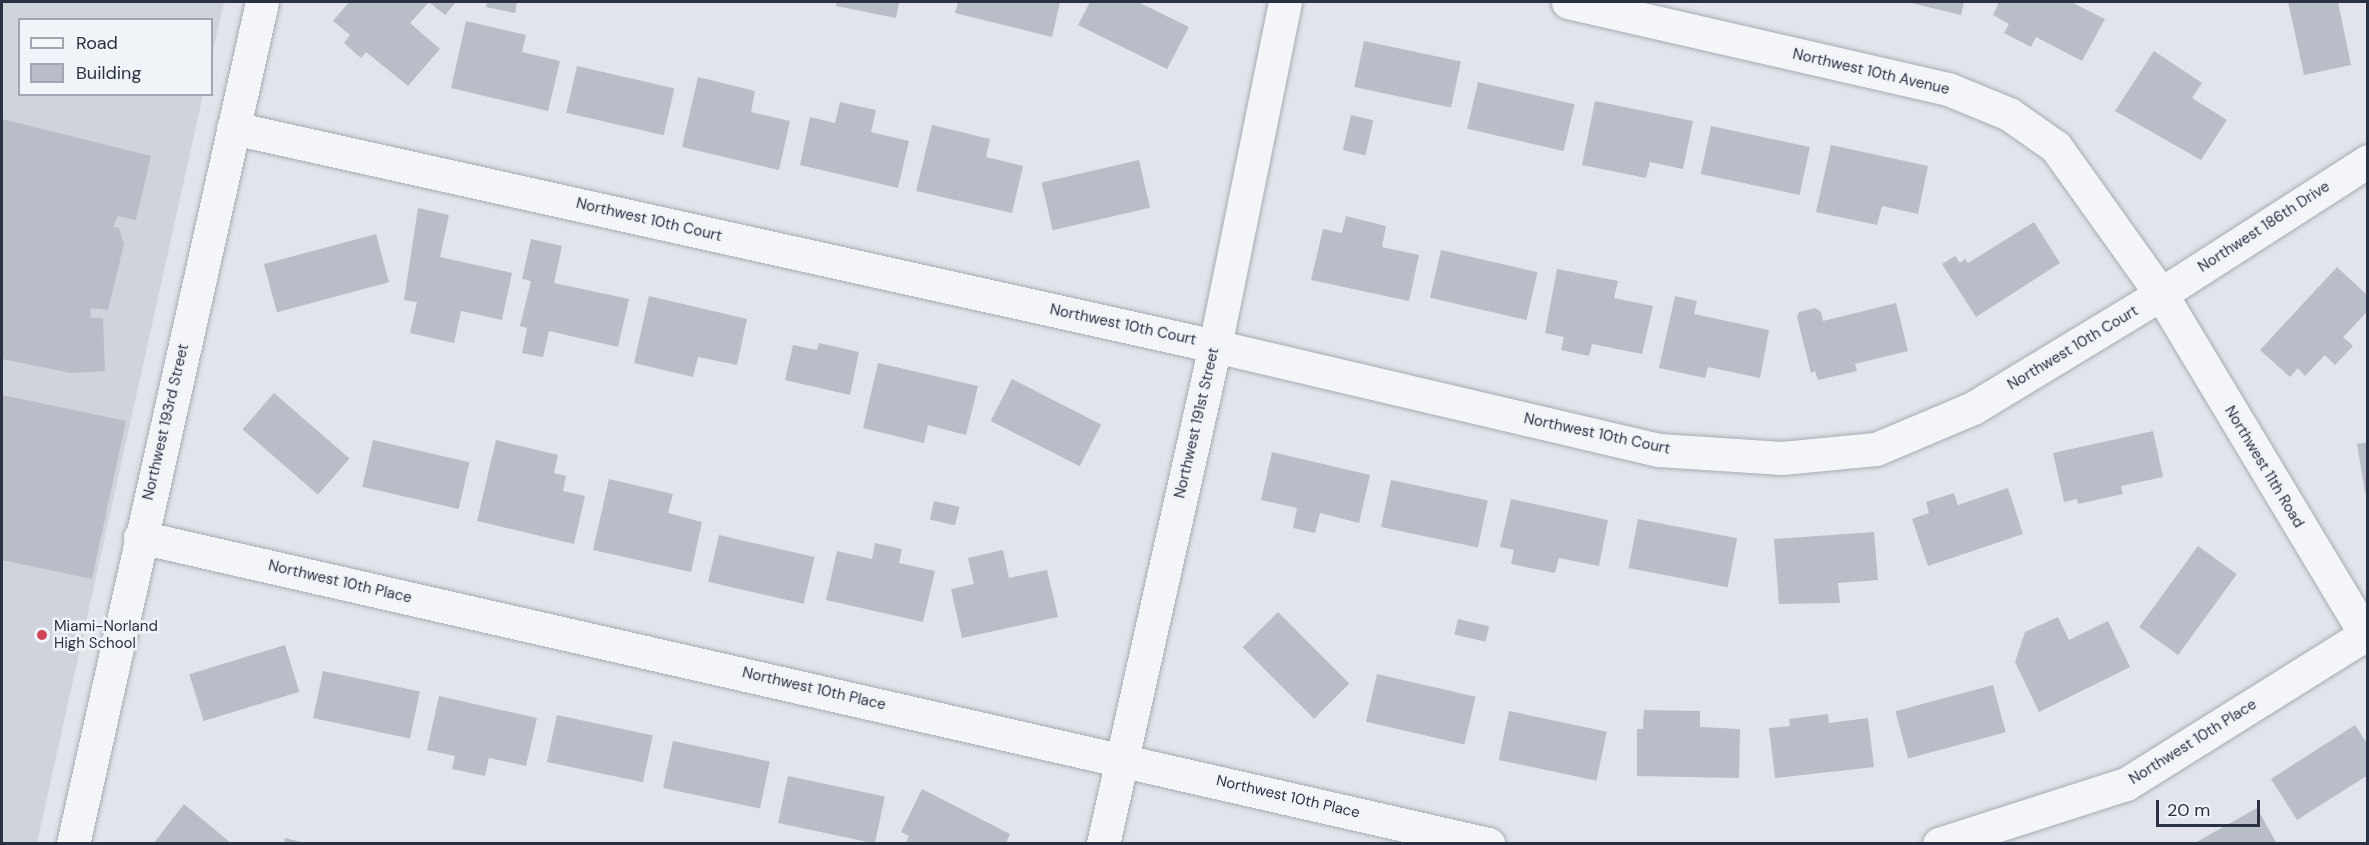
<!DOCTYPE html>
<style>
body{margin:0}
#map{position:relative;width:2369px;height:845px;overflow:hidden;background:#e1e4ea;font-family:"DM Sans",sans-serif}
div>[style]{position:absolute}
.built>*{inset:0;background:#cfd3dc}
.building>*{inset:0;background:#b8bdc7;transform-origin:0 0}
.roads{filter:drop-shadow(0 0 2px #a6abb4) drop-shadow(0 0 2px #a6abb4)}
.minor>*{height:33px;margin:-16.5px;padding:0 16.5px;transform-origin:16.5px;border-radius:16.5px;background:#f4f5f8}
.dots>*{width:16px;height:16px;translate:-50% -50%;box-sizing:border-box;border:3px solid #f0f3f7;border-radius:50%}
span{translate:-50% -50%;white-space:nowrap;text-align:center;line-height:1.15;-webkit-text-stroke:5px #f0f3f7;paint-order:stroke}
.street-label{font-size:15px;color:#293142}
.poi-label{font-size:15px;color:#293142}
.left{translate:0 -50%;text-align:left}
.frame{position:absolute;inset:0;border:3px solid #293142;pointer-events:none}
.legend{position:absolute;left:18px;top:18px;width:195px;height:78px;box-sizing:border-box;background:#f0f3f7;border:2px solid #a0a5af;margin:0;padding:8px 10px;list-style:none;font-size:18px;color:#293142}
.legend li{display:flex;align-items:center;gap:12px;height:30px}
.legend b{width:30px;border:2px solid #a0a5af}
.scale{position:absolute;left:2156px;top:800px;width:104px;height:27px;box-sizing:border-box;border:3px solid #293142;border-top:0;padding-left:8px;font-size:18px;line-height:21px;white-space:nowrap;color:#293142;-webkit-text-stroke:4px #f0f3f7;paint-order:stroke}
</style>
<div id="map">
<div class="built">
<div style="clip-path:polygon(2px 2px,224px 2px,212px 56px,212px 20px,20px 20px,20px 94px,203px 95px,37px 843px,2px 844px)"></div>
</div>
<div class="building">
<div style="clip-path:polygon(349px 2px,429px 2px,410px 23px,440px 49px,408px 86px,366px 52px,361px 58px,344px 43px,350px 35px,333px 21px)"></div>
<div style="clip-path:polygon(429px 2px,456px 2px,445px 15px)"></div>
<div style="clip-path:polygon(487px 2px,517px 2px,515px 13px,486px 7px)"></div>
<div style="clip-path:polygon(837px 2px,899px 2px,896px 18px,836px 6px)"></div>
<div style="clip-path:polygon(958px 2px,1060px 2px,1052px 37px,955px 13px)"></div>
<div style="clip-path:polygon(1090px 2px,1138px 2px,1189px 27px,1167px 69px,1078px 25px)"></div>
<div style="clip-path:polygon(1907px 2px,1964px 2px,1961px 15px)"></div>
<div style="clip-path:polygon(1999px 2px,2071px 2px,2105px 19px,2082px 61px,2036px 37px,2031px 47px,2004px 33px,2009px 24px,1993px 15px)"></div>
<div style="clip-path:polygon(2288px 2px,2338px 2px,2351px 65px,2304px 75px)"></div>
<div style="clip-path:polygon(466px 21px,526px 35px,522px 52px,560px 61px,548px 111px,451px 88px)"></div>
<div style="left:1364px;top:41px;width:99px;height:47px;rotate:12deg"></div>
<div style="clip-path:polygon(2154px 51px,2202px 83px,2192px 98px,2227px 120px,2201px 160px,2115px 111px)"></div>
<div style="left:577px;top:66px;width:100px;height:48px;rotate:13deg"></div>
<div style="clip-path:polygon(698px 77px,755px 91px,751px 112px,790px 121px,779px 170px,682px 147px)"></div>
<div style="left:1478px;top:82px;width:99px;height:48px;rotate:13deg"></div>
<div style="clip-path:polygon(1595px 101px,1693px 121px,1683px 169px,1650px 162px,1646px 178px,1582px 165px)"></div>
<div style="clip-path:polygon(840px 102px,876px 110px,871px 132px,909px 141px,898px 188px,800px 165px,810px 117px,835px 123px)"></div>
<div style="left:1351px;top:115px;width:23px;height:36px;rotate:13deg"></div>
<div style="clip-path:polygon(2px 119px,151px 156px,136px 220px,118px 216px,113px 227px,119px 228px,124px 244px,108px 310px,91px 308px,90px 318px,103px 318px,105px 371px,71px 373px,2px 359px)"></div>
<div style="clip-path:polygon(932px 125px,990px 139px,986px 157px,1023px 166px,1012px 213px,916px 191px)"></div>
<div style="left:1711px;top:126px;width:101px;height:49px;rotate:12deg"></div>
<div style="clip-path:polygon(1831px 145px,1928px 166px,1918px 214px,1882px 206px,1877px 225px,1816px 212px)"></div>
<div style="left:1139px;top:160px;width:49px;height:100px;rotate:77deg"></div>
<div style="clip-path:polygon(418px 208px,449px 215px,440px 257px,512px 273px,502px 320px,461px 311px,454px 343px,410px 333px,417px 302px,404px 300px)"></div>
<div style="clip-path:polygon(1346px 216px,1386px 226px,1382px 247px,1419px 255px,1409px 301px,1311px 280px,1323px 229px,1342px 233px)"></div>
<div style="clip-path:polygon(2034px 222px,2060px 263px,1976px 317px,1942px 264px,1955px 256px,1960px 263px,1965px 259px,1968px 263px)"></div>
<div style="left:376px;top:234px;width:50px;height:116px;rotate:75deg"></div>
<div style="clip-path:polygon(531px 239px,562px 246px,554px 283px,629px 299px,618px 347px,549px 331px,543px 357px,522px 353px,527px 328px,520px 326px,531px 281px,522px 279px)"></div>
<div style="left:1441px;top:250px;width:99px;height:49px;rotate:13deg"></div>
<div style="clip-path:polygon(2337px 267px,2368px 296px,2368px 311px,2343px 337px,2353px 346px,2335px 365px,2325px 355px,2305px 376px,2298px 368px,2290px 377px,2260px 350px)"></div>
<div style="clip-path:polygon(1557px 269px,1618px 281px,1614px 298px,1653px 306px,1642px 354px,1592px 344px,1589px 356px,1561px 350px,1564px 337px,1545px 333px)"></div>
<div style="clip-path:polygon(649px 296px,747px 319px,737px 365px,698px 357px,693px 377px,634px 363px)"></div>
<div style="clip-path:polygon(1675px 296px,1697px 301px,1694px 314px,1769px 330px,1760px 378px,1708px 367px,1705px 378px,1659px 368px)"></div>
<div style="clip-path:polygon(1896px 303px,1908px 351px,1855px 364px,1857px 371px,1818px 380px,1815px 371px,1811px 373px,1797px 317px,1799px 312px,1815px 308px,1821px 312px,1823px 321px)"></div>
<div style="clip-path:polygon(819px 343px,859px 352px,850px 395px,785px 380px,793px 345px,817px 350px)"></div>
<div style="clip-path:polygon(878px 363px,978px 386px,966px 435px,928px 425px,924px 443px,863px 428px)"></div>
<div style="left:1012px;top:379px;width:100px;height:47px;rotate:27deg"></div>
<div style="left:274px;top:393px;width:100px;height:48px;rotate:41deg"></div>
<div style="clip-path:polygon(2px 395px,126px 421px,92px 579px,2px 560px)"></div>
<div style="clip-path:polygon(2153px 431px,2163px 477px,2121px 486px,2123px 494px,2078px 504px,2077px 499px,2064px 502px,2053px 453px)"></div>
<div style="left:373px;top:440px;width:99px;height:48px;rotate:13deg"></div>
<div style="clip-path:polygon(496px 440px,558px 455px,554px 473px,566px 476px,563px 491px,585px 496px,574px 544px,477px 521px)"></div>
<div style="clip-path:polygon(2368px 442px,2368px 492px,2365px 492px,2357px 444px)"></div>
<div style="clip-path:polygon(1272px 452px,1370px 475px,1359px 523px,1320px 513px,1315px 533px,1293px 528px,1297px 508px,1261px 500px)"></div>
<div style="clip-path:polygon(609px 479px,673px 494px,668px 513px,702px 522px,691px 572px,593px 550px)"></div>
<div style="left:1391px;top:480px;width:99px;height:48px;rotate:12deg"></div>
<div style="clip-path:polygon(2008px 488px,2023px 534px,1928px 566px,1912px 519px,1929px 513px,1926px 502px,1954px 493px,1958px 505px)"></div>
<div style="clip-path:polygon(1511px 499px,1608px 520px,1599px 566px,1559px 558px,1555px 573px,1511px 564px,1514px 550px,1500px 547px)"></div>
<div style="left:934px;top:501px;width:26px;height:19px;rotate:13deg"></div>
<div style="left:1638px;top:519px;width:101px;height:50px;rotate:11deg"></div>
<div style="clip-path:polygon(1874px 532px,1878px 580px,1838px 583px,1840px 603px,1779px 604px,1774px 539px)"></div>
<div style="left:719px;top:535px;width:98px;height:48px;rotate:13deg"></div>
<div style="clip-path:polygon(875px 543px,902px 549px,899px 563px,935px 571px,923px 622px,826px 600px,837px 551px,872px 559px)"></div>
<div style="left:2198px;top:546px;width:48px;height:100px;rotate:36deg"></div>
<div style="clip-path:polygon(1003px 550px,1009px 578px,1047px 570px,1058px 617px,962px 638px,951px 589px,974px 584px,968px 558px)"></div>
<div style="left:1278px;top:612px;width:101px;height:50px;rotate:45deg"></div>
<div style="clip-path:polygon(2058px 617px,2069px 640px,2108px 621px,2130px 667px,2039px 712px,2015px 662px,2025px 632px)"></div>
<div style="left:1458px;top:619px;width:32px;height:16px;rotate:13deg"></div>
<div style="left:285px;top:645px;width:49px;height:100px;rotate:73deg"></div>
<div style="left:323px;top:671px;width:99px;height:48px;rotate:12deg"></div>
<div style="left:1377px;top:674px;width:101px;height:49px;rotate:13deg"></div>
<div style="left:1993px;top:685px;width:49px;height:101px;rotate:75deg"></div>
<div style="clip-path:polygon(439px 696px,537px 718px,526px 766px,489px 758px,485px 776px,452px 769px,455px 756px,427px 750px)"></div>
<div style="clip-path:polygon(1644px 710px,1700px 711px,1700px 727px,1740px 729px,1739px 778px,1637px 776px,1637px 729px,1643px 729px)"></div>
<div style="left:1509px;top:711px;width:100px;height:50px;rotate:12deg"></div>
<div style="clip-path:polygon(1828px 714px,1829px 723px,1868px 718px,1874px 767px,1775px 778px,1769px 728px,1790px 726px,1789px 719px)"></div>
<div style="left:557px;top:715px;width:98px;height:48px;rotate:12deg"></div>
<div style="clip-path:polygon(2355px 725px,2368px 745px,2368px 775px,2297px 820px,2271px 779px)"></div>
<div style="left:673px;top:741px;width:99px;height:48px;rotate:12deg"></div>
<div style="left:788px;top:776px;width:99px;height:48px;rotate:12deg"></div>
<div style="clip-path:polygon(922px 789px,1010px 834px,1006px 844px,905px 844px,909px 836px,901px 832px)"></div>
<div style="clip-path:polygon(184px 804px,232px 844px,153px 844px)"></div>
<div style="clip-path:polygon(2257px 808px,2277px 844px,2193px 844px)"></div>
<div style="clip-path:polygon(285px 838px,305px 843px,305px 844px,284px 844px)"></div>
</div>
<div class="roads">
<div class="minor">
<div style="left:1568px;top:2px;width:390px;rotate:12.9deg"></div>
<div style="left:1948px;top:89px;width:66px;rotate:22.3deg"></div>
<div style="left:2009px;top:114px;width:57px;rotate:35.1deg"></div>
<div style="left:2056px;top:147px;width:181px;rotate:54.5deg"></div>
<div style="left:2161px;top:294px;width:402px;rotate:59deg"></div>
<div style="left:233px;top:128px;width:1006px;rotate:12.52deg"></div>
<div style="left:1215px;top:346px;width:456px;rotate:13.2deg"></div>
<div style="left:1659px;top:450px;width:123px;rotate:3.7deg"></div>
<div style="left:1782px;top:458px;width:94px;rotate:-5.5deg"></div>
<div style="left:1876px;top:449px;width:105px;rotate:-22.9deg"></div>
<div style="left:1973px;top:408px;width:220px;rotate:-31.2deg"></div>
<div style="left:2161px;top:294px;width:246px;rotate:-32.7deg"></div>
<div style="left:140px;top:537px;width:1383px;rotate:12.83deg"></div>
<div style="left:73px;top:844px;width:863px;rotate:-77.35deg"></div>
<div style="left:1103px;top:844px;width:510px;rotate:-77.33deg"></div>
<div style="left:1215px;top:346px;width:351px;rotate:-78.5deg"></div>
<div style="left:1939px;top:844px;width:196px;rotate:-17.8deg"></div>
<div style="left:2126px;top:784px;width:285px;rotate:-32deg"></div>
</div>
</div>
<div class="dots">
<div style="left:42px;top:635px;background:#d14457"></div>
</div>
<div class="street-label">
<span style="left:1871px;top:72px;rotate:13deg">Northwest 10th Avenue</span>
<span style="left:649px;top:220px;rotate:13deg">Northwest 10th Court</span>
<span style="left:2264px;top:227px;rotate:-33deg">Northwest 186th Drive</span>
<span style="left:1123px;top:325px;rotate:12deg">Northwest 10th Court</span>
<span style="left:2073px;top:348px;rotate:-31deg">Northwest 10th Court</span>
<span style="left:166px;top:422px;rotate:-77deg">Northwest 193rd Street</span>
<span style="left:1197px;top:423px;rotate:-77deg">Northwest 191st Street</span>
<span style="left:1597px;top:434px;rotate:12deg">Northwest 10th Court</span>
<span style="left:2264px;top:467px;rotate:59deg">Northwest 11th Road</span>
<span style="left:340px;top:582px;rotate:13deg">Northwest 10th Place</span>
<span style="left:814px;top:689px;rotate:13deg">Northwest 10th Place</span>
<span style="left:2193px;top:742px;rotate:-32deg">Northwest 10th Place</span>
<span style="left:1288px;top:797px;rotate:13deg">Northwest 10th Place</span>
</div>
<div class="poi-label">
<span class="left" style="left:54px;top:635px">Miami-Norland<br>High School</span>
</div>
<div class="frame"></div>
<ul class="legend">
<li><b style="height:8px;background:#f4f5f8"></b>Road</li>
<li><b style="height:16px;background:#b8bdc7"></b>Building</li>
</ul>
<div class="scale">20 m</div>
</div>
